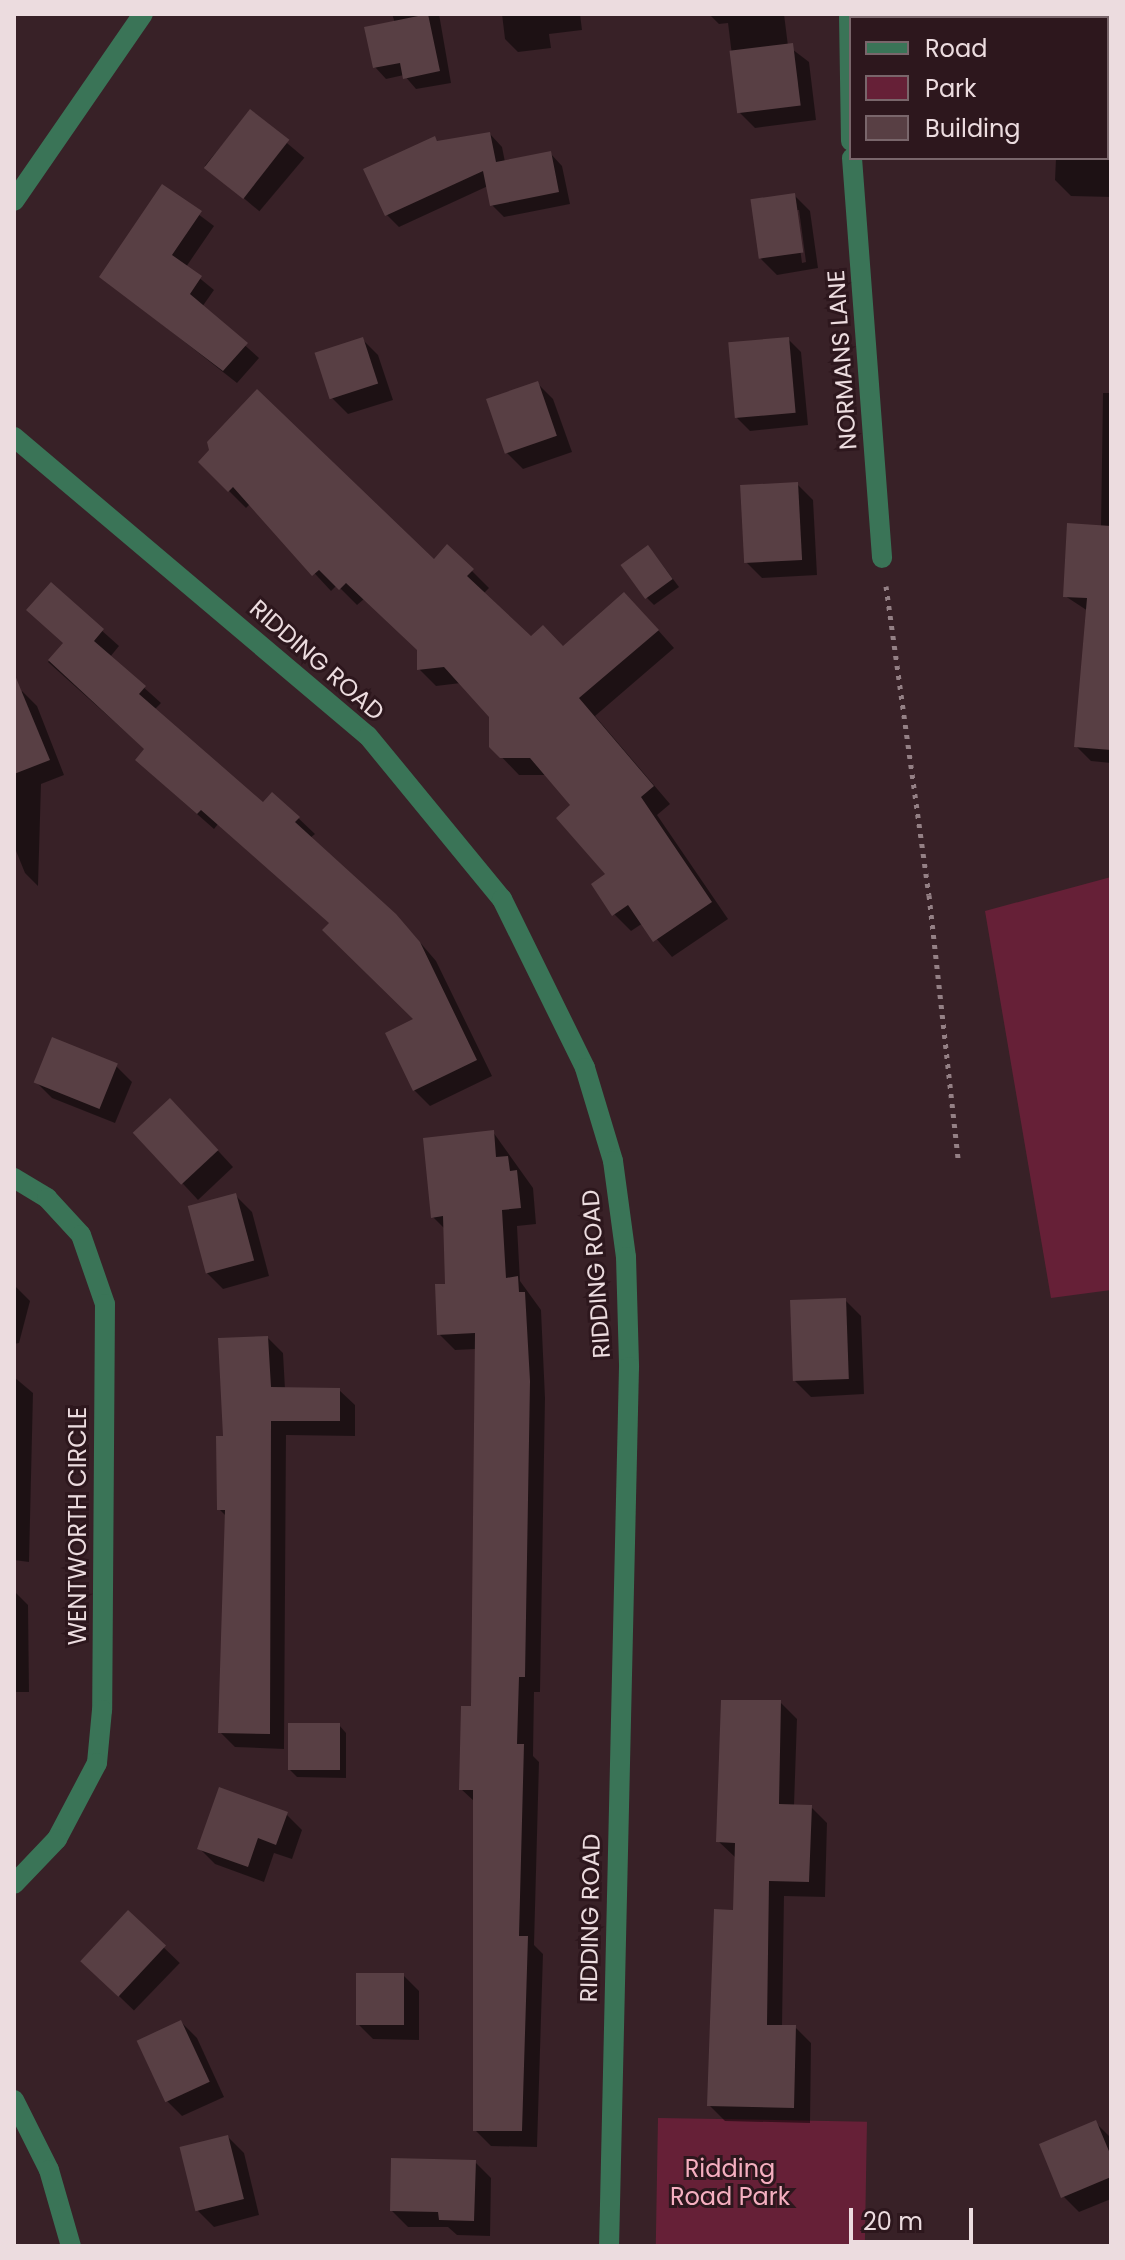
<!DOCTYPE html>
<style>
body{margin:0}
#map{position:relative;width:1125px;height:2260px;overflow:hidden;background:#382127;font-family:Poppins,sans-serif}
div>[style]{position:absolute}
.green>*{inset:0;background:#662037;transform-origin:0 0}
.shadow>*{inset:0;background:#0007;transform-origin:0 0}
.building>*{inset:0;background:#583f44;transform-origin:0 0}
.path>*{height:5px;margin-top:-2.5px;transform-origin:0;background:repeating-linear-gradient(90deg,#948085 0 4px,transparent 0 10px)}
.minor>*{height:20px;margin:-10px;padding:0 10px;transform-origin:10px;border-radius:10px;background:#3a7457}
.tertiary>*{height:20px;margin:-10px;padding:0 10px;transform-origin:10px;border-radius:10px;background:#3a7457}
span{translate:-50% -50%;white-space:nowrap;text-align:center;line-height:1.15;-webkit-text-stroke:6px #2d171d;paint-order:stroke}
.street-label{font-size:24px;color:#ecdcdf}
.park-label{font-size:24px;color:#f5afc0}
.frame{position:absolute;inset:0;border:16px solid #ecdcdf;pointer-events:none}
.legend{position:absolute;left:849px;top:16px;width:260px;height:144px;box-sizing:border-box;background:#2d171d;border:2px solid #79666b;margin:0;padding:10px 14px;list-style:none;font-size:24px;color:#ecdcdf}
.legend li{display:flex;align-items:center;gap:16px;height:40px}
.legend b{width:40px;border:2px solid #79666b}
.scale{position:absolute;left:849px;top:2208px;width:124px;height:36px;box-sizing:border-box;border:4px solid #ecdcdf;border-top:0;padding-left:10px;font-size:24px;line-height:28px;white-space:nowrap;color:#ecdcdf;-webkit-text-stroke:6px #2d171d;paint-order:stroke}
</style>
<div id="map">
<div class="green">
<div style="clip-path:polygon(1111px 877px,1111px 1290px,1051px 1298px,985px 911px)"></div>
<div style="left:658px;top:2118px;width:209px;height:128px;rotate:1deg"></div>
</div>
<div class="shadow">
<div style="clip-path:polygon(392px 14px,439px 14px,451px 83px,416px 89px,404px 75px,386px 79px,375px 67px,395px 23px)"></div>
<div style="clip-path:polygon(502px 14px,580px 14px,582px 30px,549px 34px,551px 48px,518px 52px,505px 39px)"></div>
<div style="clip-path:polygon(709px 14px,784px 14px,788px 46px,809px 62px,816px 120px,755px 128px,739px 112px,728px 23px,719px 24px)"></div>
<div style="left:955px;top:14px;width:70px;height:4px"></div>
<div style="left:250px;top:112px;width:71px;height:70px;rotate:40deg"></div>
<div style="clip-path:polygon(1107px 129px,1111px 197px,1071px 196px,1055px 180px,1056px 158px,1107px 158px)"></div>
<div style="clip-path:polygon(490px 134px,502px 147px,505px 162px,550px 153px,562px 166px,570px 204px,504px 217px,492px 205px,488px 186px,399px 227px,387px 215px,435px 138px,439px 143px)"></div>
<div style="clip-path:polygon(162px 187px,214px 226px,186px 267px,214px 290px,202px 307px,259px 358px,237px 383px,102px 277px)"></div>
<div style="clip-path:polygon(evenodd,794px 195px,810px 211px,818px 268px,777px 275px,761px 259px,794px 195px,795px 210px,799px 210px,806px 262px,802px 263px,795px 210px)"></div>
<div style="clip-path:polygon(362px 339px,378px 355px,393px 400px,348px 414px,332px 398px)"></div>
<div style="clip-path:polygon(788px 339px,801px 352px,808px 425px,750px 431px,737px 418px)"></div>
<div style="clip-path:polygon(537px 383px,553px 399px,572px 452px,523px 469px,507px 453px)"></div>
<div style="clip-path:polygon(1103px 393px,1111px 393px,1111px 763px,1091px 761px,1076px 746px,1088px 611px,1065px 596px,1101px 527px)"></div>
<div style="clip-path:polygon(200px 462px,434px 561px,472px 571px,489px 588px,483px 594px,531px 639px,564px 648px,641px 611px,674px 648px,595px 716px,670px 804px,657px 815px,728px 919px,672px 957px,643px 923px,631px 931px,614px 914px,608px 875px,573px 805px,547px 775px,519px 775px,491px 746px,491px 716px,461px 683px,436px 686px,419px 669px,419px 650px,364px 599px,357px 605px,337px 585px,331px 591px,250px 504px,246px 508px)"></div>
<div style="clip-path:polygon(797px 484px,813px 500px,817px 575px,762px 578px,746px 562px)"></div>
<div style="clip-path:polygon(655px 555px,679px 587px,654px 605px,647px 598px)"></div>
<div style="clip-path:polygon(51px 585px,119px 646px,110px 657px,161px 703px,154px 710px,263px 805px,273px 794px,315px 834px,310px 838px,412px 933px,436px 961px,492px 1076px,430px 1106px,414px 1090px,416px 1020px,331px 924px,218px 824px,214px 829px,154px 776px,146px 750px,48px 662px,65px 644px)"></div>
<div style="clip-path:polygon(22px 691px,37px 706px,64px 775px,41px 784px,38px 886px,25px 873px,14px 846px,14px 700px)"></div>
<div style="clip-path:polygon(116px 1066px,132px 1082px,115px 1123px,52px 1098px,36px 1082px)"></div>
<div style="clip-path:polygon(186px 1116px,233px 1167px,198px 1200px,135px 1132px)"></div>
<div style="clip-path:polygon(493px 1132px,533px 1188px,536px 1224px,517px 1226px,520px 1281px,541px 1310px,545px 1398px,540px 1692px,534px 1692px,533px 1756px,539px 1762px,534px 1945px,543px 1954px,537px 2147px,491px 2146px,475px 2130px,475px 1802px,461px 1789px,473px 1708px,476px 1349px,455px 1350px,439px 1334px,448px 1286px,446px 1230px,433px 1217px)"></div>
<div style="clip-path:polygon(236px 1196px,252px 1212px,269px 1276px,223px 1289px,207px 1273px)"></div>
<div style="clip-path:polygon(14px 1285px,30px 1301px,19px 1343px,14px 1344px)"></div>
<div style="clip-path:polygon(845px 1300px,861px 1316px,864px 1394px,811px 1397px,795px 1381px)"></div>
<div style="clip-path:polygon(268px 1338px,283px 1353px,285px 1389px,339px 1390px,355px 1405px,355px 1436px,286px 1435px,284px 1749px,235px 1747px,220px 1732px,227px 1517px,219px 1509px,225px 1438px)"></div>
<div style="clip-path:polygon(14px 1377px,33px 1393px,29px 1562px,14px 1560px)"></div>
<div style="clip-path:polygon(14px 1591px,28px 1605px,29px 1692px,14px 1692px)"></div>
<div style="clip-path:polygon(780px 1702px,797px 1719px,794px 1806px,811px 1807px,827px 1823px,825px 1897px,784px 1896px,782px 2027px,795px 2027px,811px 2043px,810px 2123px,725px 2121px,709px 2105px,735px 1912px,736px 1858px,718px 1841px)"></div>
<div style="clip-path:polygon(339px 1725px,346px 1733px,346px 1778px,297px 1777px,289px 1769px)"></div>
<div style="clip-path:polygon(286px 1814px,302px 1830px,292px 1859px,274px 1853px,264px 1882px,215px 1864px,199px 1848px)"></div>
<div style="left:128px;top:1913px;width:72px;height:66px;rotate:44deg"></div>
<div style="clip-path:polygon(403px 1975px,419px 1991px,419px 2040px,373px 2039px,357px 2023px)"></div>
<div style="clip-path:polygon(181px 2022px,197px 2038px,224px 2097px,182px 2116px,166px 2100px)"></div>
<div style="clip-path:polygon(1096px 2123px,1111px 2138px,1111px 2199px,1079px 2212px,1063px 2196px)"></div>
<div style="clip-path:polygon(228px 2137px,244px 2153px,259px 2215px,214px 2227px,198px 2211px)"></div>
<div style="clip-path:polygon(475px 2162px,491px 2178px,490px 2236px,457px 2235px,448px 2227px,408px 2227px,392px 2211px)"></div>
</div>
<div class="building">
<div style="clip-path:polygon(428px 14px,440px 71px,403px 79px,400px 63px,373px 68px,364px 27px)"></div>
<div style="left:793px;top:43px;width:63px;height:64px;rotate:83deg"></div>
<div style="left:250px;top:109px;width:50px;height:75px;rotate:38deg"></div>
<div style="clip-path:polygon(490px 132px,496px 162px,551px 151px,559px 192px,490px 206px,483px 171px,385px 216px,363px 169px,435px 136px,437px 141px)"></div>
<div style="clip-path:polygon(162px 184px,202px 211px,172px 255px,202px 276px,190px 294px,248px 343px,223px 371px,99px 277px)"></div>
<div style="left:795px;top:193px;width:60px;height:45px;rotate:82deg"></div>
<div style="left:363px;top:337px;width:49px;height:51px;rotate:72deg"></div>
<div style="left:789px;top:337px;width:76px;height:61px;rotate:85deg"></div>
<div style="left:538px;top:381px;width:58px;height:55px;rotate:71deg"></div>
<div style="clip-path:polygon(257px 389px,434px 559px,447px 544px,474px 569px,467px 576px,531px 636px,543px 625px,563px 646px,624px 592px,659px 630px,579px 698px,654px 786px,641px 797px,712px 902px,653px 942px,628px 905px,612px 916px,591px 884px,605px 874px,556px 818px,570px 805px,530px 758px,500px 758px,489px 747px,489px 717px,444px 667px,417px 670px,417px 650px,346px 583px,339px 590px,319px 570px,312px 576px,233px 487px,228px 492px,198px 462px,209px 450px,207px 442px)"></div>
<div style="left:798px;top:482px;width:78px;height:58px;rotate:87deg"></div>
<div style="clip-path:polygon(1067px 523px,1111px 526px,1111px 750px,1074px 747px,1087px 598px,1063px 597px)"></div>
<div style="left:648px;top:545px;width:42px;height:34px;rotate:54deg"></div>
<div style="clip-path:polygon(51px 582px,104px 629px,94px 641px,146px 686px,139px 694px,263px 802px,272px 792px,300px 817px,295px 822px,396px 914px,420px 942px,477px 1060px,413px 1091px,385px 1033px,413px 1019px,322px 930px,329px 923px,201px 810px,197px 814px,135px 760px,144px 749px,48px 660px,63px 643px,26px 610px)"></div>
<div style="clip-path:polygon(14px 673px,50px 760px,14px 774px)"></div>
<div style="left:52px;top:1037px;width:71px;height:49px;rotate:22deg"></div>
<div style="left:170px;top:1098px;width:71px;height:51px;rotate:47deg"></div>
<div style="clip-path:polygon(494px 1130px,496px 1157px,508px 1156px,510px 1171px,517px 1170px,521px 1208px,502px 1210px,506px 1278px,518px 1276px,519px 1292px,525px 1292px,530px 1381px,525px 1677px,519px 1677px,517px 1744px,524px 1744px,519px 1936px,528px 1936px,522px 2131px,473px 2131px,473px 1790px,459px 1790px,461px 1706px,471px 1706px,475px 1333px,437px 1335px,435px 1284px,445px 1284px,443px 1216px,431px 1218px,423px 1138px)"></div>
<div style="left:236px;top:1193px;width:70px;height:50px;rotate:75deg"></div>
<div style="left:846px;top:1298px;width:81px;height:56px;rotate:88deg"></div>
<div style="clip-path:polygon(268px 1336px,271px 1387px,340px 1388px,340px 1421px,271px 1421px,270px 1734px,218px 1733px,225px 1510px,217px 1510px,216px 1436px,223px 1436px,218px 1338px)"></div>
<div style="clip-path:polygon(721px 1700px,781px 1700px,779px 1804px,812px 1805px,809px 1882px,769px 1881px,767px 2025px,796px 2025px,794px 2108px,707px 2106px,714px 1909px,733px 1910px,735px 1843px,716px 1842px)"></div>
<div style="left:288px;top:1723px;width:52px;height:47px"></div>
<div style="clip-path:polygon(219px 1787px,288px 1812px,276px 1845px,258px 1838px,248px 1867px,197px 1849px)"></div>
<div style="left:128px;top:1910px;width:52px;height:70px;rotate:43deg"></div>
<div style="left:404px;top:1973px;width:52px;height:48px;rotate:90deg"></div>
<div style="left:181px;top:2020px;width:68px;height:49px;rotate:65deg"></div>
<div style="clip-path:polygon(1096px 2120px,1111px 2156px,1111px 2177px,1061px 2198px,1039px 2144px)"></div>
<div style="left:228px;top:2135px;width:66px;height:50px;rotate:76deg"></div>
<div style="clip-path:polygon(391px 2158px,476px 2160px,474px 2221px,439px 2220px,438px 2212px,390px 2211px)"></div>
</div>
<div class="path">
<div style="left:886px;top:586px;width:312px;rotate:82.1deg"></div>
<div style="left:929px;top:895px;width:265px;rotate:83.7deg"></div>
</div>
<div class="minor">
<div style="left:849px;top:14px;width:127px;rotate:89.1deg"></div>
<div style="left:852px;top:158px;width:401px;rotate:85.7deg"></div>
<div style="left:14px;top:437px;width:463px;rotate:40.2deg"></div>
<div style="left:368px;top:736px;width:211px;rotate:50.6deg"></div>
<div style="left:502px;top:899px;width:188px;rotate:63.8deg"></div>
<div style="left:585px;top:1068px;width:97px;rotate:73.2deg"></div>
<div style="left:613px;top:1161px;width:97px;rotate:82.3deg"></div>
<div style="left:626px;top:1257px;width:110px;rotate:88.4deg"></div>
<div style="left:629px;top:1367px;width:879px;rotate:91.3deg"></div>
<div style="left:14px;top:1178px;width:39px;rotate:31deg"></div>
<div style="left:47px;top:1198px;width:50px;rotate:47.4deg"></div>
<div style="left:81px;top:1235px;width:73px;rotate:70.8deg"></div>
<div style="left:105px;top:1304px;width:406px;rotate:90.4deg"></div>
<div style="left:102px;top:1710px;width:53px;rotate:95.4deg"></div>
<div style="left:97px;top:1763px;width:86px;rotate:117.8deg"></div>
<div style="left:57px;top:1839px;width:62px;rotate:133.7deg"></div>
<div style="left:14px;top:2100px;width:78px;rotate:63.4deg"></div>
<div style="left:49px;top:2170px;width:79px;rotate:73.9deg"></div>
</div>
<div class="tertiary">
<div style="left:14px;top:201px;width:227px;rotate:-55.4deg"></div>
</div>
<div class="street-label">
<span style="left:842px;top:360px;rotate:-94deg">NORMANS LANE</span>
<span style="left:317px;top:660px;rotate:41deg">RIDDING ROAD</span>
<span style="left:596px;top:1274px;rotate:-94deg">RIDDING ROAD</span>
<span style="left:78px;top:1526px;rotate:-90deg">WENTWORTH CIRCLE</span>
<span style="left:590px;top:1918px;rotate:-89deg">RIDDING ROAD</span>
</div>
<div class="park-label">
<span style="left:730px;top:2183px">Ridding<br>Road Park</span>
</div>
<div class="frame"></div>
<ul class="legend">
<li><b style="height:10px;background:#3a7457"></b>Road</li>
<li><b style="height:22px;background:#662037"></b>Park</li>
<li><b style="height:22px;background:#583f44"></b>Building</li>
</ul>
<div class="scale">20 m</div>
</div>
